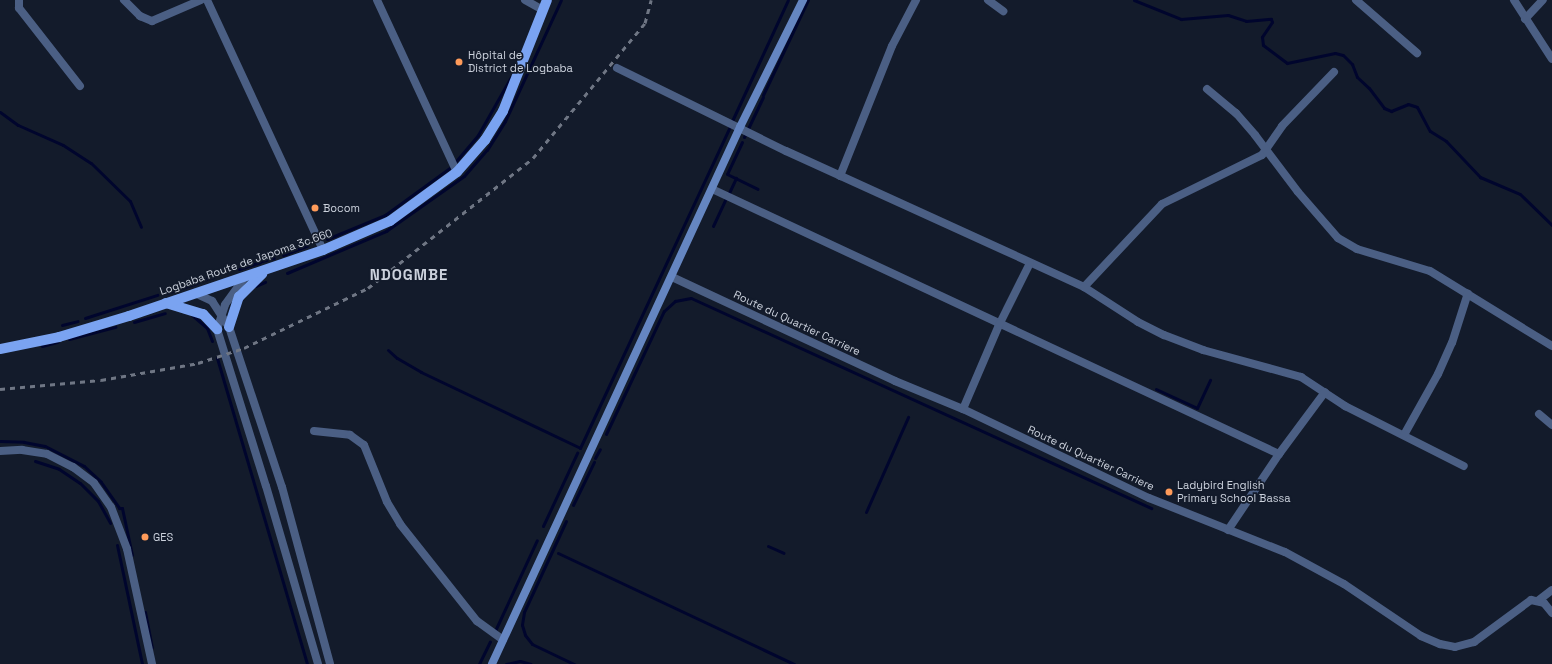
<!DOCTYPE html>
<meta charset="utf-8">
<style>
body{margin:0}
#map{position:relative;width:1552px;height:664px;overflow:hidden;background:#131b2b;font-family:"Space Grotesk",sans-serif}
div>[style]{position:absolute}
.stream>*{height:3px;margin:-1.5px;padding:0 1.5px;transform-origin:1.5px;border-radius:1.5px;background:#00052d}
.minor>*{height:8px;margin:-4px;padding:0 4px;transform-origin:4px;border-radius:4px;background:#4b5f84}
.tertiary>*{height:8px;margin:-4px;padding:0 4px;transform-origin:4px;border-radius:4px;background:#4b5f84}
.secondary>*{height:8px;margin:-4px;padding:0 4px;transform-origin:4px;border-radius:4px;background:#6586c1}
.primary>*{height:10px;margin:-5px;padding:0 5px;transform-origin:5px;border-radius:5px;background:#7aa3f1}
.rail>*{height:3px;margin-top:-1.5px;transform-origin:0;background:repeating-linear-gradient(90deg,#6f7684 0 5px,transparent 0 10px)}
.dots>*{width:11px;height:11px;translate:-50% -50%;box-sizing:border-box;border:2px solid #131b2b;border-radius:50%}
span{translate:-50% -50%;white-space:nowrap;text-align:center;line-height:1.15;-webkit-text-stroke:3.5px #131b2b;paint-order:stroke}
.poi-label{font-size:11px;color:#cbd1dc}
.left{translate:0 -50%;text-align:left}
.street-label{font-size:11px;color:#cbd1dc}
.district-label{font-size:15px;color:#cbd1dc;font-weight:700;letter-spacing:1px}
</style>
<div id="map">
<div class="stream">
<div style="left:1134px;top:0;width:51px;rotate:22deg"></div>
<div style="left:1181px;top:19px;width:47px;rotate:-4.9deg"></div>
<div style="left:1228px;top:15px;width:19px;rotate:18deg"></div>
<div style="left:1246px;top:21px;width:25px;rotate:-5deg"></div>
<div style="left:1271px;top:19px;width:3px;rotate:72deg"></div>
<div style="left:1272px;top:22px;width:18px;rotate:124deg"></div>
<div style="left:1262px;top:37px;width:8px;rotate:83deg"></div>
<div style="left:1263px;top:45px;width:30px;rotate:37deg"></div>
<div style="left:1287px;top:63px;width:49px;rotate:-11.8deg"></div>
<div style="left:1335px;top:53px;width:8px;rotate:14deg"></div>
<div style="left:1343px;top:55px;width:13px;rotate:45deg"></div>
<div style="left:1352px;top:64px;width:14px;rotate:69deg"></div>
<div style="left:1357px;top:77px;width:16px;rotate:43deg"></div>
<div style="left:1369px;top:88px;width:25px;rotate:53deg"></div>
<div style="left:1384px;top:108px;width:8px;rotate:23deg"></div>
<div style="left:1391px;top:111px;width:18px;rotate:-22deg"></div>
<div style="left:1408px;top:104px;width:9px;rotate:18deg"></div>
<div style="left:1417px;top:107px;width:27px;rotate:62deg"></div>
<div style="left:1430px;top:131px;width:19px;rotate:32deg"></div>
<div style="left:1446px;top:141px;width:50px;rotate:46.6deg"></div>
<div style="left:1480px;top:177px;width:43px;rotate:23deg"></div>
<div style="left:1520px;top:194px;width:45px;rotate:44.1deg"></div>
<div style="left:763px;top:95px;width:105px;rotate:-64.7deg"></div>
<div style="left:0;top:112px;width:22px;rotate:36deg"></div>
<div style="left:18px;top:125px;width:49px;rotate:24deg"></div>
<div style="left:63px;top:145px;width:33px;rotate:33deg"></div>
<div style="left:91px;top:163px;width:54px;rotate:44.3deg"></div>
<div style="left:130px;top:201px;width:28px;rotate:67deg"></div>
<div style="left:732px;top:121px;width:133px;rotate:-65.2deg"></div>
<div style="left:744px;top:137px;width:44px;rotate:-64.6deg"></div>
<div style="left:742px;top:142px;width:35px;rotate:115deg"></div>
<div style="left:727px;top:174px;width:34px;rotate:26deg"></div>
<div style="left:728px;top:195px;width:19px;rotate:-65deg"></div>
<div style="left:713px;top:226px;width:29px;rotate:-65deg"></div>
<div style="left:327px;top:239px;width:63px;rotate:-22.5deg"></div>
<div style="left:385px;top:215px;width:82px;rotate:-36deg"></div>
<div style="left:451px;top:167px;width:42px;rotate:-49.8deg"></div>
<div style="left:478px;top:135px;width:67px;rotate:-60.4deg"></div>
<div style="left:283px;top:255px;width:26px;rotate:-21deg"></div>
<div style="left:262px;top:261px;width:12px;rotate:-14deg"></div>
<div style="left:239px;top:269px;width:22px;rotate:-18deg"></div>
<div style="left:287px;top:273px;width:108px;rotate:-23deg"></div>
<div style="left:386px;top:231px;width:95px;rotate:-35.2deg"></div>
<div style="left:464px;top:176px;width:35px;rotate:-49deg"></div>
<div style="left:487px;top:150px;width:34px;rotate:-58deg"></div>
<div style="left:505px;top:121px;width:133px;rotate:-65.2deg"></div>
<div style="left:197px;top:282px;width:17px;rotate:-17deg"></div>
<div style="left:256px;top:286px;width:10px;rotate:-24deg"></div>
<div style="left:166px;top:293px;width:32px;rotate:-18deg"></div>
<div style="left:192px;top:315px;width:20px;rotate:41deg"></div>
<div style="left:207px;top:328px;width:14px;rotate:69deg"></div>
<div style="left:85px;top:318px;width:76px;rotate:-17.7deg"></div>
<div style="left:134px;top:322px;width:32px;rotate:-16deg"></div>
<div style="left:62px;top:325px;width:16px;rotate:-14deg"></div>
<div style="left:69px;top:339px;width:48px;rotate:-14.6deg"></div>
<div style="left:42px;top:346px;width:16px;rotate:-15deg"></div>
<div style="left:388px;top:350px;width:12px;rotate:42deg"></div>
<div style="left:397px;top:358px;width:28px;rotate:30deg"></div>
<div style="left:421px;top:372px;width:176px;rotate:25.5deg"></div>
<div style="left:580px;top:448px;width:355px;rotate:-65deg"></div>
<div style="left:217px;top:358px;width:319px;rotate:73.6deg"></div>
<div style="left:1156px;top:389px;width:45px;rotate:24.9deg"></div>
<div style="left:1197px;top:408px;width:31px;rotate:-65deg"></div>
<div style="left:606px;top:434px;width:136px;rotate:-64.8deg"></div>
<div style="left:664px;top:311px;width:15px;rotate:-42deg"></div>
<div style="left:675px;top:301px;width:16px;rotate:-11deg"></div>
<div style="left:691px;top:298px;width:506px;rotate:24.54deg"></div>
<div style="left:0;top:441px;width:24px;rotate:2deg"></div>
<div style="left:24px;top:442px;width:21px;rotate:11deg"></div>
<div style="left:45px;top:446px;width:44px;rotate:27.1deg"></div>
<div style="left:84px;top:466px;width:23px;rotate:43deg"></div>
<div style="left:101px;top:482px;width:32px;rotate:55deg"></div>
<div style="left:119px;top:508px;width:3px"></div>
<div style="left:122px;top:508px;width:48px;rotate:78deg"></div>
<div style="left:595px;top:458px;width:10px;rotate:-61deg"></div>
<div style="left:35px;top:461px;width:25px;rotate:18deg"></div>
<div style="left:59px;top:469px;width:25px;rotate:34deg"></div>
<div style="left:80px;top:483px;width:25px;rotate:45deg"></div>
<div style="left:98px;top:501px;width:25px;rotate:61deg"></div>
<div style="left:573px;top:505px;width:48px;rotate:-64deg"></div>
<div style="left:866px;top:512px;width:104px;rotate:-66.1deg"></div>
<div style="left:566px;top:521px;width:100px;rotate:114.8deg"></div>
<div style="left:524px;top:612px;width:13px;rotate:99deg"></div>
<div style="left:522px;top:625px;width:10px;rotate:73deg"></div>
<div style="left:525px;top:635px;width:11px;rotate:52deg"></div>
<div style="left:532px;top:644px;width:47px;rotate:25.5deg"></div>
<div style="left:543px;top:526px;width:81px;rotate:-65deg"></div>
<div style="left:117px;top:545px;width:122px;rotate:78.1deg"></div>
<div style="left:768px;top:546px;width:17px;rotate:24deg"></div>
<div style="left:558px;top:553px;width:261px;rotate:25.2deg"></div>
<div style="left:145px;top:612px;width:36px;rotate:79deg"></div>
<div style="left:494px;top:633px;width:102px;rotate:-65.2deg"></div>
<div style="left:479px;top:664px;width:25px;rotate:-64deg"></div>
<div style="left:506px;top:664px;width:14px;rotate:-12deg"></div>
<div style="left:520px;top:661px;width:11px;rotate:15deg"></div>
</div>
<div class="minor">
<div style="left:19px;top:0;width:8px;rotate:90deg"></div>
<div style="left:19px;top:8px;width:99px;rotate:52deg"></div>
<div style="left:124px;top:0;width:23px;rotate:45deg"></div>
<div style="left:140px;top:16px;width:13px;rotate:23deg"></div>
<div style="left:152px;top:21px;width:53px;rotate:-23.2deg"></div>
<div style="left:207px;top:0;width:276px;rotate:65.1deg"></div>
<div style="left:377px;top:0;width:190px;rotate:65.1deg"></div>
<div style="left:525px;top:0;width:21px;rotate:29deg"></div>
<div style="left:988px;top:0;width:19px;rotate:36deg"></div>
<div style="left:1356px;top:0;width:81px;rotate:41deg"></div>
<div style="left:1514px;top:0;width:70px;rotate:57.2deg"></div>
<div style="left:1525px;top:19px;width:26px;rotate:-47deg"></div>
<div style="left:617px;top:68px;width:188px;rotate:26.2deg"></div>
<div style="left:786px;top:151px;width:328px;rotate:24.5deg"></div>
<div style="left:1084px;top:287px;width:114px;rotate:-46.8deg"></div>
<div style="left:1162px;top:204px;width:111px;rotate:-26.1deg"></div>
<div style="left:1262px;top:155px;width:35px;rotate:-55deg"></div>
<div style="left:1282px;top:126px;width:75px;rotate:-46.1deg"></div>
<div style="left:1207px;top:89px;width:38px;rotate:40deg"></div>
<div style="left:1236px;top:113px;width:29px;rotate:49deg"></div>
<div style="left:1255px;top:135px;width:71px;rotate:53deg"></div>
<div style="left:1298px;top:192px;width:61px;rotate:49deg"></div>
<div style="left:1338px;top:238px;width:22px;rotate:30deg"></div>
<div style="left:1357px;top:249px;width:76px;rotate:16.8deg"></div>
<div style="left:1430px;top:271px;width:143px;rotate:31.6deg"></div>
<div style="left:840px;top:176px;width:140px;rotate:-68.2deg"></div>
<div style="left:892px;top:46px;width:52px;rotate:-62.4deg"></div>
<div style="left:712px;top:189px;width:626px;rotate:25.05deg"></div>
<div style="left:672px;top:277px;width:246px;rotate:25deg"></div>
<div style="left:895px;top:381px;width:74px;rotate:22.4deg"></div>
<div style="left:963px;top:409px;width:206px;rotate:25.6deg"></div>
<div style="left:1149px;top:498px;width:146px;rotate:21.7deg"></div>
<div style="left:1285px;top:552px;width:67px;rotate:28.5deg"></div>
<div style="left:1344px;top:584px;width:93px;rotate:34deg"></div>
<div style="left:1421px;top:636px;width:21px;rotate:23deg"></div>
<div style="left:1440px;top:644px;width:15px;rotate:11deg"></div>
<div style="left:1455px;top:647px;width:20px;rotate:-15deg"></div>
<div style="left:1474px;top:642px;width:71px;rotate:-36.4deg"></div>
<div style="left:1531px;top:600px;width:13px;rotate:13deg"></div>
<div style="left:1544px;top:603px;width:13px;rotate:51deg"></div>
<div style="left:1084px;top:287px;width:64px;rotate:32.9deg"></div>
<div style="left:1138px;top:322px;width:29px;rotate:27deg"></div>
<div style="left:1164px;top:335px;width:42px;rotate:21deg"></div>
<div style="left:1203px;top:350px;width:102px;rotate:15.4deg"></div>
<div style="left:1301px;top:377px;width:53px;rotate:33.4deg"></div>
<div style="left:1345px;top:406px;width:133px;rotate:26.8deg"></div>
<div style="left:963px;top:409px;width:91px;rotate:-66.8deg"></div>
<div style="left:999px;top:325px;width:69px;rotate:-63.4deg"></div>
<div style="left:1539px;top:414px;width:17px;rotate:40deg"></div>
<div style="left:314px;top:431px;width:36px;rotate:6deg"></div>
<div style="left:350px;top:435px;width:17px;rotate:36deg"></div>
<div style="left:364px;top:445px;width:61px;rotate:68deg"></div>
<div style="left:387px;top:502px;width:26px;rotate:59deg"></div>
<div style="left:400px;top:524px;width:124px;rotate:51.6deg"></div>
<div style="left:477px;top:621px;width:32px;rotate:36deg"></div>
<div style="left:1404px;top:435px;width:70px;rotate:-60.9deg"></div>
<div style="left:1438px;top:374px;width:34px;rotate:-66deg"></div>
<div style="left:1452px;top:343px;width:52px;rotate:-72.3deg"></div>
<div style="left:1228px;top:530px;width:92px;rotate:-56.1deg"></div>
<div style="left:1279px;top:454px;width:77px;rotate:-53.4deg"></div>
<div style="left:1539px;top:600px;width:16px;rotate:-38deg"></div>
</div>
<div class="tertiary">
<div style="left:245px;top:277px;width:34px;rotate:126deg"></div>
<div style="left:225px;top:305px;width:25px;rotate:108deg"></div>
<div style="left:217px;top:329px;width:164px;rotate:72.7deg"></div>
<div style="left:266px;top:486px;width:185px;rotate:73.7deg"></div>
<div style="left:195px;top:293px;width:19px;rotate:25deg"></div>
<div style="left:212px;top:301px;width:31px;rotate:57deg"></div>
<div style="left:229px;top:327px;width:169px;rotate:71.7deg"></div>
<div style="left:282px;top:487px;width:183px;rotate:74.8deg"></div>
<div style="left:0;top:451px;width:22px;rotate:-3deg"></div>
<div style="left:22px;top:450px;width:25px;rotate:9deg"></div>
<div style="left:47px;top:454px;width:29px;rotate:27deg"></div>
<div style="left:73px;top:467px;width:26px;rotate:37deg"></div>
<div style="left:94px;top:483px;width:29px;rotate:55deg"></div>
<div style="left:111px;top:507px;width:45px;rotate:69.1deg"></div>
<div style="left:127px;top:549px;width:118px;rotate:77.7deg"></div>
</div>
<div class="secondary">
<div style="left:492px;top:664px;width:592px;rotate:-65.21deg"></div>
<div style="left:740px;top:127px;width:142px;rotate:-63.6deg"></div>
</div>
<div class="primary">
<div style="left:166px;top:303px;width:39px;rotate:17deg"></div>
<div style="left:203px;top:314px;width:21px;rotate:47deg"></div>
<div style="left:229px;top:327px;width:32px;rotate:-72deg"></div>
<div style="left:239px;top:297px;width:33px;rotate:-45deg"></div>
<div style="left:0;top:349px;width:60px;rotate:-11.5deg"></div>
<div style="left:59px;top:337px;width:73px;rotate:-16.7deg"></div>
<div style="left:129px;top:316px;width:205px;rotate:-18.8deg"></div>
<div style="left:323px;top:250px;width:73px;rotate:-23.4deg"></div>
<div style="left:390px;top:221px;width:83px;rotate:-36.2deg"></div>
<div style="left:457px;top:172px;width:43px;rotate:-48.8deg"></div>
<div style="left:485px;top:140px;width:34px;rotate:-58deg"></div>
<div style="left:503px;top:111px;width:119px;rotate:-68.4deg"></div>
</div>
<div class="rail">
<div style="left:0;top:389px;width:101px;rotate:-5.1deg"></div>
<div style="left:101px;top:380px;width:98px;rotate:-9.9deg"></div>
<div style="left:198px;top:363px;width:48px;rotate:-18.1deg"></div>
<div style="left:244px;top:348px;width:138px;rotate:-25.8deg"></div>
<div style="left:368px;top:288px;width:210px;rotate:-38.2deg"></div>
<div style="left:533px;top:158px;width:175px;rotate:-50.3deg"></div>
<div style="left:645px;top:23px;width:24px;rotate:-75deg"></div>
</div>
<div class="dots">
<div style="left:459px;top:62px;background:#ff9b5a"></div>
<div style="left:315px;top:208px;background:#ff9b5a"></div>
<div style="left:1169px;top:492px;background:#ff9b5a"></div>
<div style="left:145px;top:537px;background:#ff9b5a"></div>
</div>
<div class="poi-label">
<span class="left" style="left:468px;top:62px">Hôpital de<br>District de Logbaba</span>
<span class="left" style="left:323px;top:208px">Bocom</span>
<span class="left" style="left:1177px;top:492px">Ladybird English<br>Primary School Bassa</span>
<span class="left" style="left:153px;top:537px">GES</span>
</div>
<div class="street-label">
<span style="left:246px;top:262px;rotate:-19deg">Logbaba Route de Japoma 3c.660</span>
<span style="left:797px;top:323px;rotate:25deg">Route du Quartier Carriere</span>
<span style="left:1091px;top:458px;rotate:25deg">Route du Quartier Carriere</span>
</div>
<div class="district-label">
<span style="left:409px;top:275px">NDOGMBE</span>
</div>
</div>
